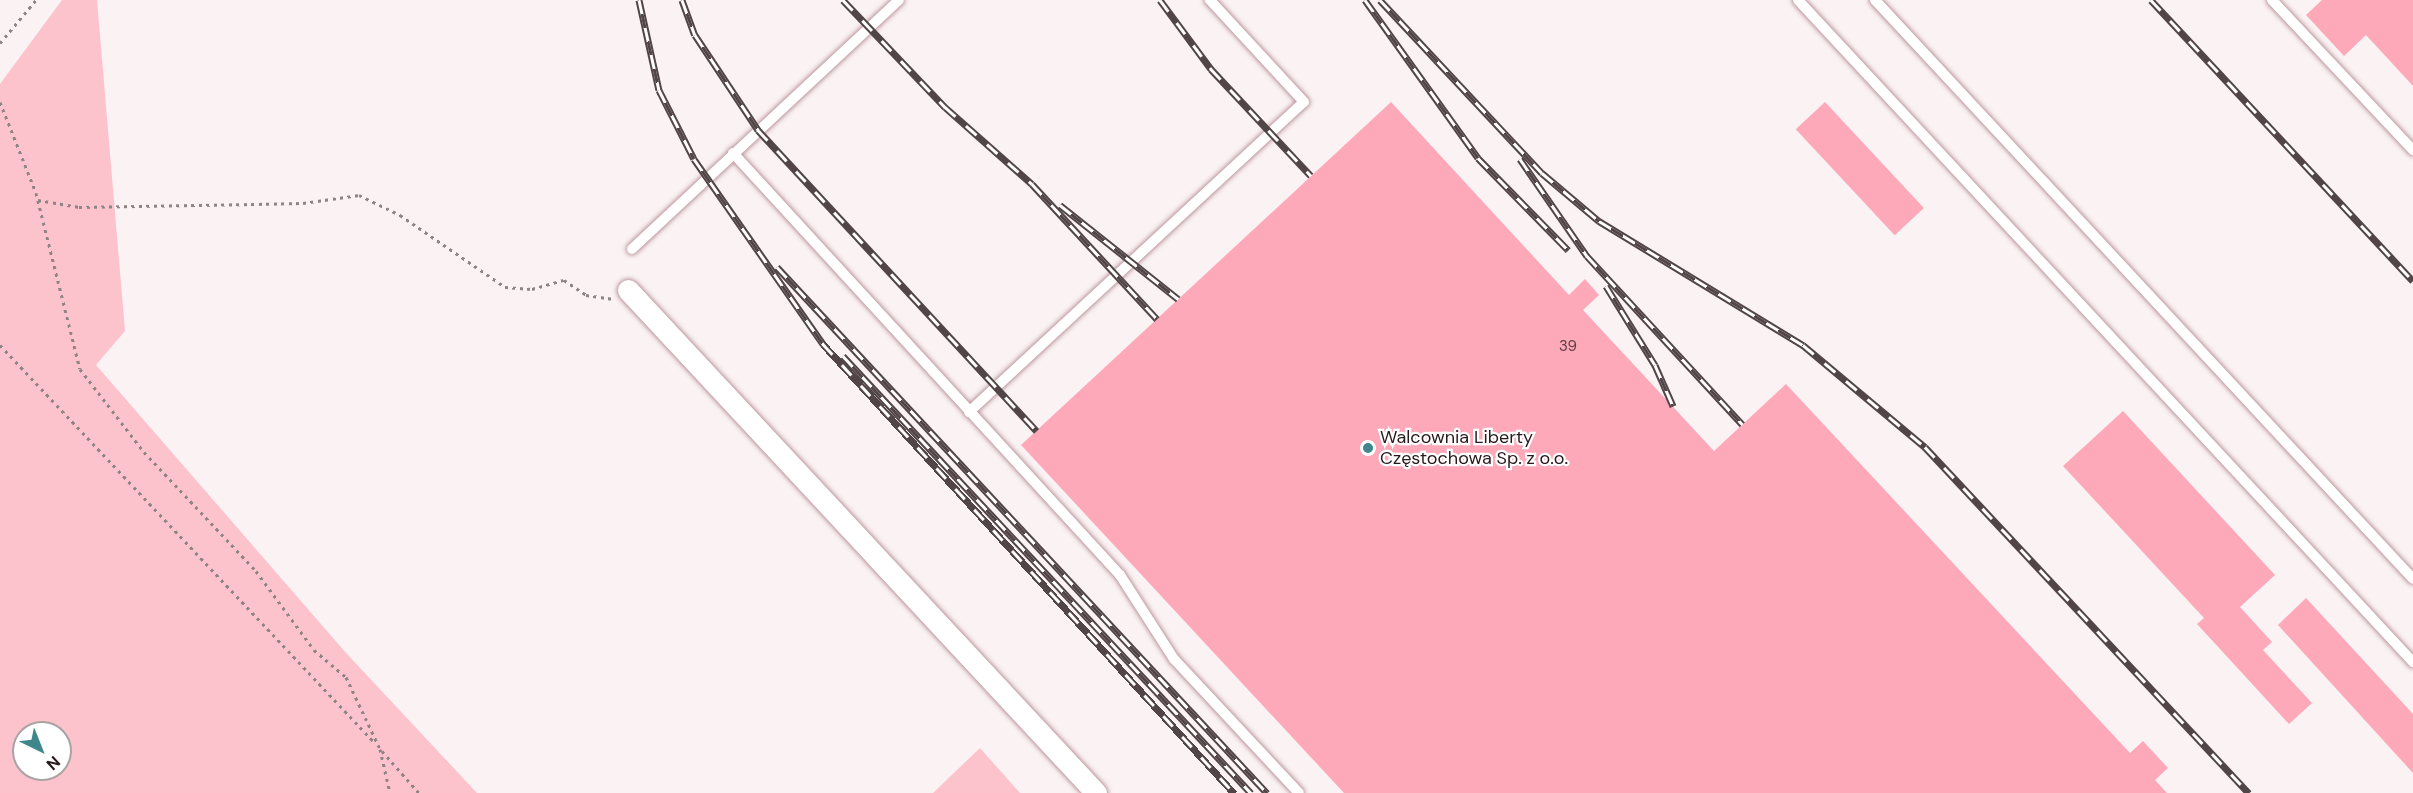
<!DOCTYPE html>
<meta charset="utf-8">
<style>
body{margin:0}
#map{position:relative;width:2413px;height:793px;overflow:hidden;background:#faf2f3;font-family:"DM Sans",sans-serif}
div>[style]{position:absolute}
.green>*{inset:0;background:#fdc3cd}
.building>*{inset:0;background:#fda9ba;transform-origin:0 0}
.path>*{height:3px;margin-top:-1.5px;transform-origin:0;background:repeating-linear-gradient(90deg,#8f8485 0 3px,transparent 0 7.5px)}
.roads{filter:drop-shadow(0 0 2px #bd979e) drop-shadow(0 0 2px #bd979e)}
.service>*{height:10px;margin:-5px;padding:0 5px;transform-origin:5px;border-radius:5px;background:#fff}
.minor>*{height:21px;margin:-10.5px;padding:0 10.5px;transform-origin:10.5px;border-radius:10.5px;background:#fff}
.rail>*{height:7px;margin-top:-3.5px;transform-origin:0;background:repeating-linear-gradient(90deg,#fff 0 14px,#524547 0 28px);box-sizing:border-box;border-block:2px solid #524547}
.dots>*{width:16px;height:16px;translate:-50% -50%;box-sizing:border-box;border:3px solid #fff;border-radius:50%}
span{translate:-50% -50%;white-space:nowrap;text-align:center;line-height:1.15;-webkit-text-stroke:4.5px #fff;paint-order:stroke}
.number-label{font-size:15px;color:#5d3e44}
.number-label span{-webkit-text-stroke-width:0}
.poi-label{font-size:18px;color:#281a1c}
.left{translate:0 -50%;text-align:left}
.north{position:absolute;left:12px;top:721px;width:60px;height:60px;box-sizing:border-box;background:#fff;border:2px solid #a9a3a4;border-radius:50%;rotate:137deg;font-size:16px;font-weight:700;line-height:24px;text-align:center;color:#281a1c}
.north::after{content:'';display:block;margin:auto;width:21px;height:27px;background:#3f878c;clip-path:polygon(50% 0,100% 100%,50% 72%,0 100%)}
</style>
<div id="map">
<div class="green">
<div style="clip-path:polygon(evenodd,62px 0,97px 0,125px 331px,96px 365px,347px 654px,477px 793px,0 793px,0 84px,62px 0,24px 733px,60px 733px,60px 769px,24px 769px,24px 733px)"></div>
<div style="clip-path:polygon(980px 748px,1020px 793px,933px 793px)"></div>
</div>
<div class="building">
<div style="clip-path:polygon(2322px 0,2413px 0,2413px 86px,2366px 35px,2344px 56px,2306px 15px)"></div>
<div style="clip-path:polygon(1391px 102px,1569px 295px,1585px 279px,1599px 295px,1583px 310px,1714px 451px,1786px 384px,2130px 753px,2143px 741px,2168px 768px,2155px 780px,2167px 793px,1344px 793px,1021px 445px)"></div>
<div style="left:1825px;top:102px;width:145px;height:40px;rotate:47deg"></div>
<div style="clip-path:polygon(2123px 411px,2275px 575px,2240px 607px,2272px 642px,2263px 650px,2312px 703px,2289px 724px,2197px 624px,2204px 618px,2063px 466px)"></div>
<div style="clip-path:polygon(2306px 598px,2413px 714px,2413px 773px,2278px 625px)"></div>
</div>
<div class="path">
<div style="left:0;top:43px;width:56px;rotate:-50.1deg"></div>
<div style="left:0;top:102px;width:98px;rotate:68.4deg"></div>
<div style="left:36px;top:193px;width:181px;rotate:76deg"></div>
<div style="left:80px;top:369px;width:105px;rotate:52.4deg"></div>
<div style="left:144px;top:452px;width:163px;rotate:46.7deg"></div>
<div style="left:256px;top:571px;width:98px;rotate:53.7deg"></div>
<div style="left:314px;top:650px;width:42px;rotate:40.2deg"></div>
<div style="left:346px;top:677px;width:80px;rotate:64.7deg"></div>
<div style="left:380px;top:749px;width:45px;rotate:77.2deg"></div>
<div style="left:38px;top:200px;width:42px;rotate:9.7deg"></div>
<div style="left:79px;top:207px;width:224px;rotate:-1deg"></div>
<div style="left:303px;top:203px;width:57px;rotate:-8.1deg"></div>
<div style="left:359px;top:195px;width:46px;rotate:26deg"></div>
<div style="left:400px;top:215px;width:127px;rotate:34.4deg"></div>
<div style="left:505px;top:287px;width:27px;rotate:4deg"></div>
<div style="left:532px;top:289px;width:33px;rotate:-16deg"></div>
<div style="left:564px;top:280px;width:27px;rotate:34deg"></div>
<div style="left:586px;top:295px;width:28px;rotate:8deg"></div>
<div style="left:0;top:345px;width:544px;rotate:46.71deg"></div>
<div style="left:382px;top:751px;width:56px;rotate:48.6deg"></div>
</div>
<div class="roads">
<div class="service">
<div style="left:1798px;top:0;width:904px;rotate:47.11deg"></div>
<div style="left:1875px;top:0;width:790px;rotate:47.1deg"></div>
<div style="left:2272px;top:0;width:206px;rotate:46.8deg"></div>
<div style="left:733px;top:153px;width:573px;rotate:47.48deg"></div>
<div style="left:1120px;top:575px;width:100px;rotate:57.3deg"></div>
<div style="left:1174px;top:659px;width:183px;rotate:47deg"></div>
<div style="left:632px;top:249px;width:365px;rotate:-43deg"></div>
<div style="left:969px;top:412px;width:456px;rotate:-42.8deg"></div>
<div style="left:1304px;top:102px;width:139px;rotate:-132.7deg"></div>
</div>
<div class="minor">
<div style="left:628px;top:290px;width:687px;rotate:47.06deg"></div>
</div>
</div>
<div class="rail">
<div style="left:639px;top:0;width:92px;rotate:77.5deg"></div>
<div style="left:659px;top:90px;width:77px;rotate:63.1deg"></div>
<div style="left:694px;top:159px;width:226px;rotate:55.1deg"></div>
<div style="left:823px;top:344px;width:609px;rotate:47.53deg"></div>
<div style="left:682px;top:0;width:37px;rotate:70deg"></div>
<div style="left:695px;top:35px;width:114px;rotate:56.4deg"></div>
<div style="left:758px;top:130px;width:410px;rotate:47.2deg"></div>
<div style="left:843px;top:0;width:148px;rotate:46.4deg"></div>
<div style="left:945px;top:107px;width:116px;rotate:41.5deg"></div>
<div style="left:1032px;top:184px;width:184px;rotate:47.2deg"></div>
<div style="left:1160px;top:0;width:86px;rotate:53.5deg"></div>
<div style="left:1211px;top:69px;width:146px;rotate:46.9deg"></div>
<div style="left:1365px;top:0;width:194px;rotate:54.4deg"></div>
<div style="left:1478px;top:158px;width:129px;rotate:45.6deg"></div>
<div style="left:1380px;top:0;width:237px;rotate:46.9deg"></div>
<div style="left:1542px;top:173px;width:75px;rotate:40.1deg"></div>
<div style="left:1599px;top:221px;width:239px;rotate:31.3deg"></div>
<div style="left:1803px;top:345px;width:159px;rotate:39.9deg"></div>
<div style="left:1925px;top:447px;width:474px;rotate:46.9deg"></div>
<div style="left:2151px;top:0;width:384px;rotate:47deg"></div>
<div style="left:1520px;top:159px;width:118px;rotate:55.4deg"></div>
<div style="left:1587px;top:256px;width:229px;rotate:47.3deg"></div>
<div style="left:1060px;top:205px;width:151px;rotate:38.5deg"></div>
<div style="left:777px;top:267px;width:719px;rotate:47.03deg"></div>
<div style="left:1606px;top:286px;width:93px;rotate:58.2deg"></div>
<div style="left:1655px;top:365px;width:45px;rotate:66.3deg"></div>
<div style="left:843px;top:356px;width:598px;rotate:46.97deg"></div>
</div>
<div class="dots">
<div style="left:1368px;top:448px;background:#3f878c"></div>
</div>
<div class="number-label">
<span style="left:1568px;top:347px">39</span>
</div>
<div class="poi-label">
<span class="left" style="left:1380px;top:448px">Walcownia Liberty<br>Częstochowa Sp. z o.o.</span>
</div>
<div class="north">N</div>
</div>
